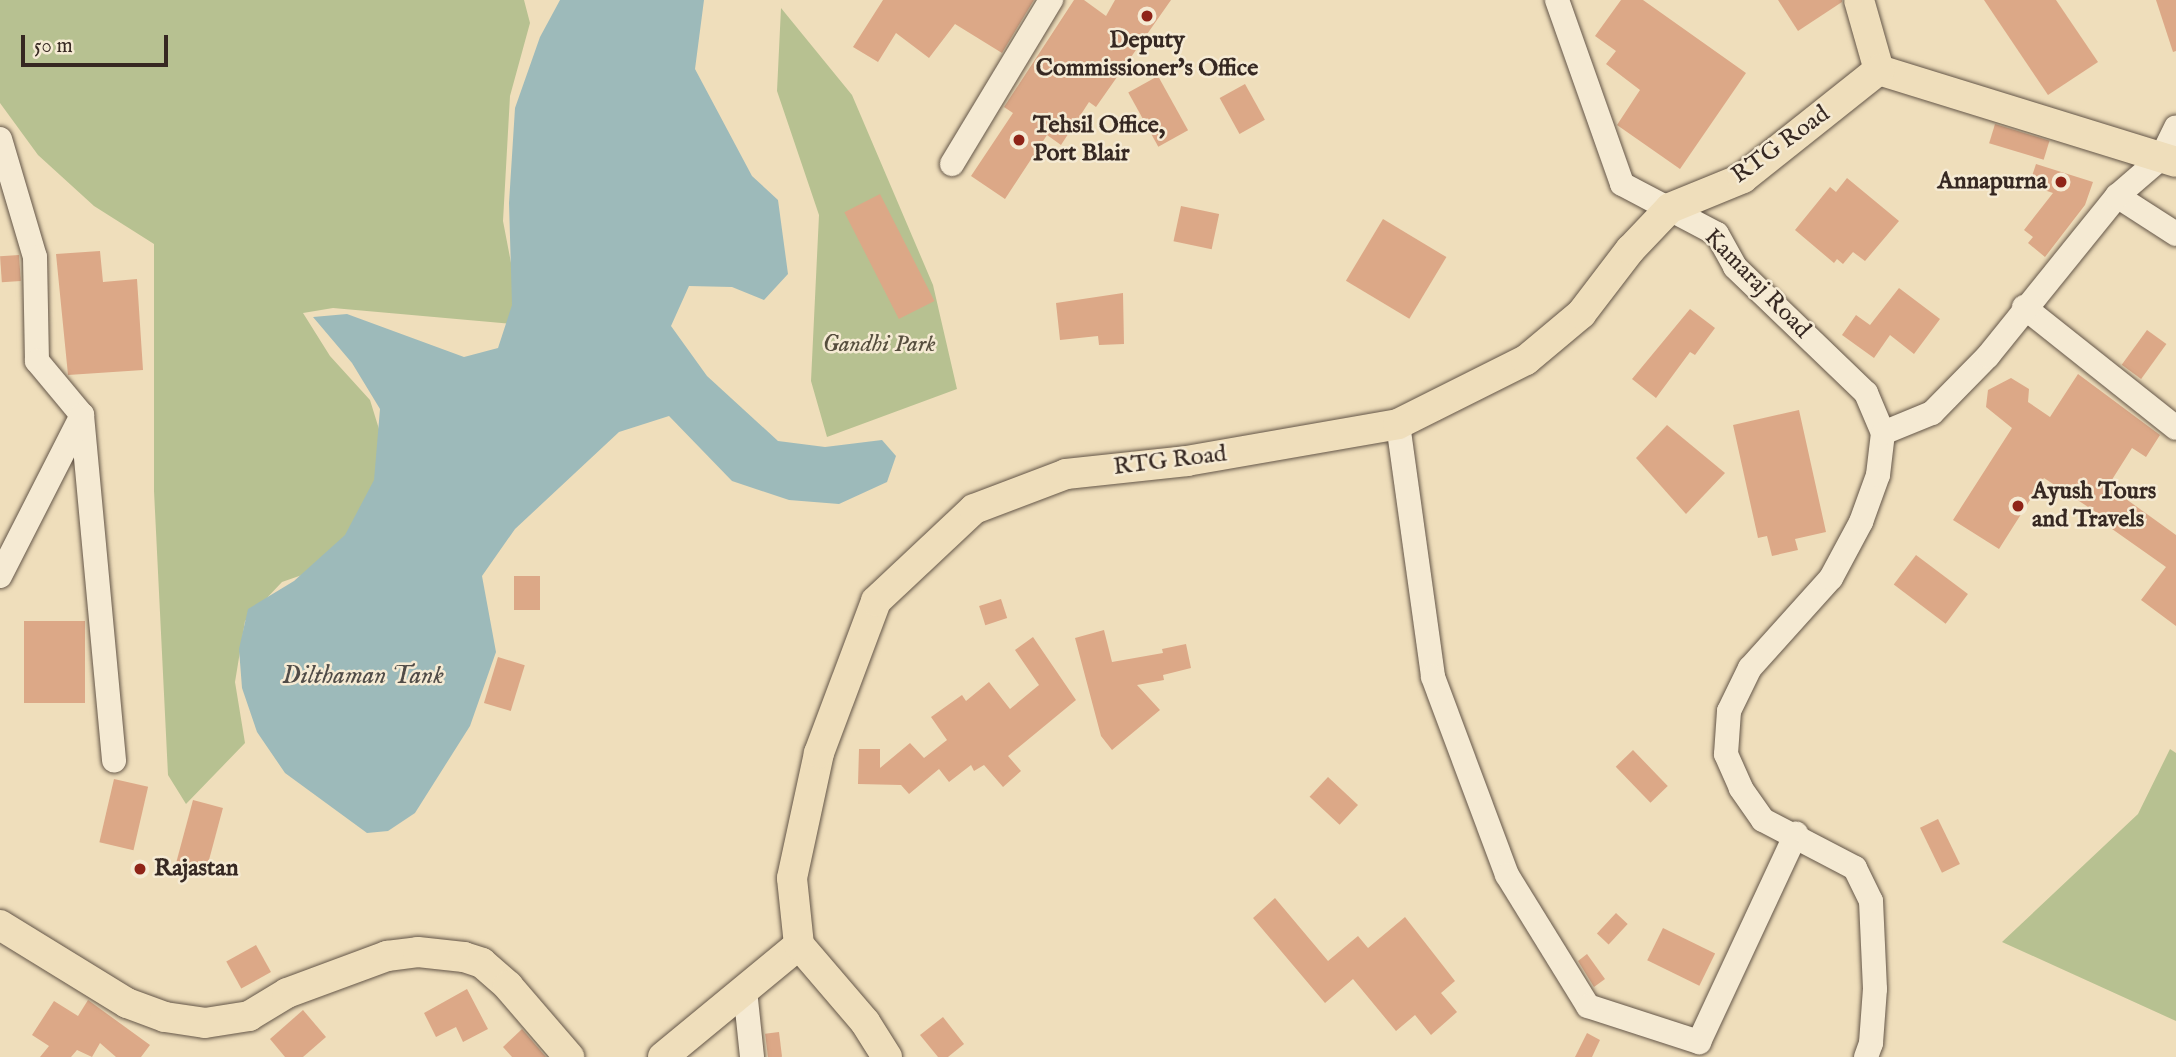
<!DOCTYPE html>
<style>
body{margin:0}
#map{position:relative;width:2176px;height:1057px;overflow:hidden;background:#efdebb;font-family:"IM FELL English",serif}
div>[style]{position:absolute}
.green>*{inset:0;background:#b7c191}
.water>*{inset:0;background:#9dbaba}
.building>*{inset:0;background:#dca887;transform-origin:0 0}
.roads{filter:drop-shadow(0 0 2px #645648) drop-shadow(0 0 2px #645648)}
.minor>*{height:24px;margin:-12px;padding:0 12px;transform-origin:12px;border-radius:12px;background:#f5ead3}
.major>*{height:30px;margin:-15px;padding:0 15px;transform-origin:15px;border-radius:15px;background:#efdebb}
.dots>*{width:19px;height:19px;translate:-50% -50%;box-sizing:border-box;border:4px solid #f5ead3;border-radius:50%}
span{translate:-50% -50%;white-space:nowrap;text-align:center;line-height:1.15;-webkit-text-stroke:5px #f5ead3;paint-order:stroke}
.poi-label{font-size:24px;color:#362822;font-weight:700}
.left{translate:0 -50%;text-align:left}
.right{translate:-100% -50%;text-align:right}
.street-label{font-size:24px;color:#362822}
.park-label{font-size:24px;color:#564e3e;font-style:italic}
.water-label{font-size:26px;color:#504c48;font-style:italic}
.scale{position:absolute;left:21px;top:35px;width:147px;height:32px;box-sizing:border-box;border:4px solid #362822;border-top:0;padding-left:9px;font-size:21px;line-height:24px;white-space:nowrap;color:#362822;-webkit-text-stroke:5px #f5ead3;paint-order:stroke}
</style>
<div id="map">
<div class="green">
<div style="clip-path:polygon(0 0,524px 0,530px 23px,510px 96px,503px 221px,516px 289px,514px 324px,333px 308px,303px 313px,330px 356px,370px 400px,387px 455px,339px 562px,282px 582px,245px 621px,235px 682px,245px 743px,186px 804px,168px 775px,154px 491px,154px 244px,94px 206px,38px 155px,0 103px)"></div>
<div style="clip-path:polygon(781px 8px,852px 95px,933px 285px,957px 389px,827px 437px,811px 381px,819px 215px,777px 91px)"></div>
<div style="clip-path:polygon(2170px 749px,2176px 753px,2176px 1021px,2002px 942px,2138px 814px)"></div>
</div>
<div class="water">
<div style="clip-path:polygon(560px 0,704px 0,695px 69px,752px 176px,778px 200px,788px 274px,764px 300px,732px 287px,689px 286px,671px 326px,707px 376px,778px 441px,825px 447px,882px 440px,896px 456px,887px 482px,839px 504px,789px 500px,732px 481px,669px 416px,619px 432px,515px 529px,482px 576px,496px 652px,470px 726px,415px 813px,388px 831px,367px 833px,285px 773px,257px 732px,242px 688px,239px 649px,248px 609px,294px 581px,345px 535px,374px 480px,380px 409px,352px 363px,313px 317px,347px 314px,464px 357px,498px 348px,512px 305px,509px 203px,515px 108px,540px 37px)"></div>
</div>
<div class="building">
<div style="clip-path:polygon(883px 0,1034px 0,1002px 53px,955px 24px,929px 58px,896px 33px,878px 62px,853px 47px)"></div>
<div style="clip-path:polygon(1074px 0,1084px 0,1106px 16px,1115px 0,1171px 0,1096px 107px,1089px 102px,1061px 145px,1047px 135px,1005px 199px,971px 176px,1013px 113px,1004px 107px)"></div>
<div style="clip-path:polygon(1621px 0,1643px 0,1746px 73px,1680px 169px,1617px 125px,1640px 90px,1606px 64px,1616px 51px,1595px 36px)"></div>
<div style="clip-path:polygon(1778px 0,1842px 0,1842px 2px,1798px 31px)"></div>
<div style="clip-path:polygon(1984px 0,2056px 0,2098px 62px,2048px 95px)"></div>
<div style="clip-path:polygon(2156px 0,2176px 0,2176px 51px,2173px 52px)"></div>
<div style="left:1158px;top:76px;width:62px;height:34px;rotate:61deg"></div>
<div style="left:1245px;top:84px;width:41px;height:29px;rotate:61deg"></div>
<div style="left:1995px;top:124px;width:57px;height:20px;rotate:17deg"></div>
<div style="clip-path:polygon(2036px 164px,2093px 182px,2085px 205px,2045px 257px,2028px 243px,2033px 237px,2024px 230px,2053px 193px,2029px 185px)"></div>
<div style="clip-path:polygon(1847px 178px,1899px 221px,1865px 261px,1853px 252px,1843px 264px,1837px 259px,1834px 263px,1795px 230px,1830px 187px,1836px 192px)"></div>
<div style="left:880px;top:194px;width:120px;height:40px;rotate:63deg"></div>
<div style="left:1181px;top:206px;width:39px;height:36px;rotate:12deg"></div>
<div style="left:1383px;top:219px;width:74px;height:72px;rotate:31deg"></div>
<div style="clip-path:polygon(100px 251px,103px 282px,137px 279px,143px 370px,68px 375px,56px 254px)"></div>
<div style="left:19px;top:255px;width:26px;height:19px;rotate:86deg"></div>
<div style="clip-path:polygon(1899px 288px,1940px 319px,1914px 354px,1890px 335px,1874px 358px,1842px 335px,1856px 315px,1870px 325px)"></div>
<div style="clip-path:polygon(1123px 293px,1124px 344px,1099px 345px,1098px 336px,1060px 340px,1056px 303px)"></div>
<div style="clip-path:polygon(1690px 309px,1715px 328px,1695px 355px,1690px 352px,1656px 398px,1632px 379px)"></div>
<div style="left:2147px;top:330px;width:24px;height:43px;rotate:36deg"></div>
<div style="clip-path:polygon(2078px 374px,2160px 435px,2146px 457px,2132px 448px,2108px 486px,2176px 535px,2176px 626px,2141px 600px,2166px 567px,2105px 524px,2108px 520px,2044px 478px,1999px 549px,1953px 520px,2012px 428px,1986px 407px,1988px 390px,2011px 378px,2029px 389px,2028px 402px,2050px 417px)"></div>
<div style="clip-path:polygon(1799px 410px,1826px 532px,1795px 539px,1798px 550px,1772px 556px,1767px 536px,1758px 538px,1733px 425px)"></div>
<div style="clip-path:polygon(1667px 425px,1725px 473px,1686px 514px,1636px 458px)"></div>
<div style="left:1916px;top:555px;width:65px;height:37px;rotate:37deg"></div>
<div style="left:540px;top:576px;width:34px;height:26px;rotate:90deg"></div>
<div style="left:1001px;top:599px;width:20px;height:23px;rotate:72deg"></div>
<div style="left:24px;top:621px;width:61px;height:82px"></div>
<div style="clip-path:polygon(1104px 630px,1112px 662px,1163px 653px,1162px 649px,1186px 644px,1191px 668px,1163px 675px,1164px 680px,1137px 685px,1160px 710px,1112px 750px,1101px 736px,1075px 638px)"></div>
<div style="clip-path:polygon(1033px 637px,1076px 700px,1008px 756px,1021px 771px,1003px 787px,984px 765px,974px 771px,971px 765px,949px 782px,939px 769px,909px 794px,901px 785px,858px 784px,859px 749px,880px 749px,880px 768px,910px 743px,924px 758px,947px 740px,931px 717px,962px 695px,966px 701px,989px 682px,1010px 709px,1039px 685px,1015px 650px)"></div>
<div style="left:498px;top:657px;width:28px;height:48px;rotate:17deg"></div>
<div style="left:1633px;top:750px;width:50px;height:24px;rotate:46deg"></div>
<div style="left:1328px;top:777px;width:41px;height:27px;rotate:43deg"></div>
<div style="left:114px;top:779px;width:35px;height:65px;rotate:13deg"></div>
<div style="left:193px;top:800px;width:31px;height:64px;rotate:15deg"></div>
<div style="left:1938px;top:819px;width:50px;height:20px;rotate:64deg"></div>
<div style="clip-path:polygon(1275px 898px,1328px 961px,1358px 936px,1368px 948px,1405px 917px,1455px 981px,1441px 993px,1457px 1012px,1431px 1035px,1415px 1015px,1396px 1031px,1353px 979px,1325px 1003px,1253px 918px)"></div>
<div style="left:1616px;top:913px;width:16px;height:28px;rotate:43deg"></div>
<div style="left:1663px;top:928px;width:58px;height:36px;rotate:26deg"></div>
<div style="left:256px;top:945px;width:31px;height:34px;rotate:61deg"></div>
<div style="clip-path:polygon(1587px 954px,1605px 979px,1594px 987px,1578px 961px)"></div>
<div style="clip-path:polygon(467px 989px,488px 1029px,463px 1042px,456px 1027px,436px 1037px,424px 1013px)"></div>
<div style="clip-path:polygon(88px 1000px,150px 1045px,141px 1057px,116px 1057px,100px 1043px,92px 1057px,77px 1050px,71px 1057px,40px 1057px,49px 1046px,32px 1035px,54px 1001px,78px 1016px)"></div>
<div style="clip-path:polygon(303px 1010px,326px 1037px,303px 1057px,285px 1057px,270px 1039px)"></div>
<div style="clip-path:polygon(943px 1017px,964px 1044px,948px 1057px,938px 1057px,920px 1035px)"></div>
<div style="clip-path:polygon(522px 1029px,546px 1057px,512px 1057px,503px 1047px)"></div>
<div style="left:779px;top:1032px;width:25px;height:14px;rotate:83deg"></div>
<div style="clip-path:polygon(1587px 1033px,1600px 1040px,1592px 1057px,1575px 1057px)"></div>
</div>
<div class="roads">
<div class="minor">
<div style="left:1557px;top:0;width:195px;rotate:70.5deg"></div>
<div style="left:1622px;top:184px;width:107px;rotate:27.8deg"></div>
<div style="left:1717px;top:234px;width:38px;rotate:61deg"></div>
<div style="left:1735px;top:267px;width:182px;rotate:43.9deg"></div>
<div style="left:1866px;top:393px;width:43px;rotate:67deg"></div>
<div style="left:0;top:139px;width:123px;rotate:73.5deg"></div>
<div style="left:35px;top:257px;width:104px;rotate:88.9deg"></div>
<div style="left:37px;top:361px;width:70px;rotate:50.2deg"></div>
<div style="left:82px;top:415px;width:347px;rotate:84.7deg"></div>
<div style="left:952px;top:164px;width:192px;rotate:-58.9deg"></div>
<div style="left:2117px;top:196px;width:70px;rotate:32.8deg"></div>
<div style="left:2024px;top:307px;width:194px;rotate:38.5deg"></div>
<div style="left:1398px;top:424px;width:255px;rotate:82.1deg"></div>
<div style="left:1433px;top:677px;width:211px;rotate:69.5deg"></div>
<div style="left:1507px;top:875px;width:154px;rotate:58.3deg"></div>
<div style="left:1588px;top:1006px;width:117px;rotate:18deg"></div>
<div style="left:1699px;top:1042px;width:230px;rotate:-65deg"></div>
<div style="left:0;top:576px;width:181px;rotate:-63deg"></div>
<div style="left:745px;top:990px;width:67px;rotate:84deg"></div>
<div style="left:1866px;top:1057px;width:15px;rotate:-70deg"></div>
<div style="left:1871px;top:1043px;width:54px;rotate:-85.8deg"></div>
<div style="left:1875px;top:989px;width:88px;rotate:-92.6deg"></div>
<div style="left:1871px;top:901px;width:37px;rotate:-116deg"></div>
<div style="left:1855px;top:868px;width:104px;rotate:-152.4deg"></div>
<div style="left:1763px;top:820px;width:39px;rotate:-125deg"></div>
<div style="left:1741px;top:788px;width:37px;rotate:-114deg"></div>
<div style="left:1726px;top:754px;width:43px;rotate:-86deg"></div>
<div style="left:1729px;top:711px;width:48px;rotate:-64deg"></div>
<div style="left:1750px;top:668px;width:121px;rotate:-48deg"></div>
<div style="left:1831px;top:578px;width:64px;rotate:-61.8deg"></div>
<div style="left:1861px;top:522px;width:50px;rotate:-70.1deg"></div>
<div style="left:1878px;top:475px;width:42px;rotate:-83.2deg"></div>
<div style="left:1883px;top:433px;width:53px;rotate:-22.2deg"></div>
<div style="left:1932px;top:413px;width:80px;rotate:-45.5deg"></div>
<div style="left:1988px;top:356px;width:206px;rotate:-51.1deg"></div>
<div style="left:2117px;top:196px;width:58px;rotate:-40.8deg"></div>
<div style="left:2161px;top:158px;width:34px;rotate:-64deg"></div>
</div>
<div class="major">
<div style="left:1859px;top:0;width:73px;rotate:74.1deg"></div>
<div style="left:1879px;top:70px;width:311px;rotate:17.2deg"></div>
<div style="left:0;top:925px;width:149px;rotate:31.6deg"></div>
<div style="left:127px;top:1003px;width:40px;rotate:20.2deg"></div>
<div style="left:165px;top:1017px;width:40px;rotate:8.5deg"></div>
<div style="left:205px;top:1023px;width:45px;rotate:-9deg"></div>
<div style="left:249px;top:1016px;width:44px;rotate:-31.2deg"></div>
<div style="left:287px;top:993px;width:107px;rotate:-20.3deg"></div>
<div style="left:387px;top:956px;width:31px;rotate:-7deg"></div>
<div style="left:418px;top:952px;width:46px;rotate:6.2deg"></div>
<div style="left:464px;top:957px;width:19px;rotate:18deg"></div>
<div style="left:482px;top:963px;width:35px;rotate:41deg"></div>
<div style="left:508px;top:986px;width:94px;rotate:49.3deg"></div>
<div style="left:663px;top:1057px;width:176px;rotate:-39.5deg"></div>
<div style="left:887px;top:1057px;width:41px;rotate:-122.2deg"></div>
<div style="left:865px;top:1022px;width:101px;rotate:-130.6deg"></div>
<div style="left:799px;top:945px;width:67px;rotate:-96deg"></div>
<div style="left:792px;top:878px;width:128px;rotate:-77.8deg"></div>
<div style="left:819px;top:753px;width:162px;rotate:-69.4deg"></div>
<div style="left:876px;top:601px;width:134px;rotate:-43.2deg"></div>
<div style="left:974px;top:509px;width:98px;rotate:-20.8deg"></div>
<div style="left:1066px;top:474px;width:122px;rotate:-6.1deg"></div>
<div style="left:1187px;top:461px;width:214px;rotate:-9.9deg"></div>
<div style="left:1398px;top:424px;width:143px;rotate:-26.6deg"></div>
<div style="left:1526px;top:360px;width:72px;rotate:-39.9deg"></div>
<div style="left:1581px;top:314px;width:81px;rotate:-52.6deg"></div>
<div style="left:1630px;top:250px;width:58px;rotate:-46.4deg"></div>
<div style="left:1670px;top:208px;width:79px;rotate:-22.3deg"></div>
<div style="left:1743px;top:178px;width:174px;rotate:-38.5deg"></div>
</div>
</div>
<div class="dots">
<div style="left:1147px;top:16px;background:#8f2418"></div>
<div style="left:1019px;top:140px;background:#8f2418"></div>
<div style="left:2061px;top:182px;background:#8f2418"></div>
<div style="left:2018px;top:506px;background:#8f2418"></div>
<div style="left:140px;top:869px;background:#8f2418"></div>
</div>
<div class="poi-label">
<span style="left:1147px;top:55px">Deputy<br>Commissioner's Office</span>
<span class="left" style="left:1033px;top:140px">Tehsil Office,<br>Port Blair</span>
<span class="right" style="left:2047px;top:182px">Annapurna</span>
<span class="left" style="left:2032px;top:506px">Ayush Tours<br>and Travels</span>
<span class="left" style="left:154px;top:869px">Rajastan</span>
</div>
<div class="street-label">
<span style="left:1781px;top:145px;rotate:-36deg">RTG Road</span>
<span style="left:1757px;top:284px;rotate:46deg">Kamaraj Road</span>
<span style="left:1170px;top:461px;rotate:-7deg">RTG Road</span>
</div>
<div class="park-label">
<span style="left:879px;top:345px">Gandhi Park</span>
</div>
<div class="water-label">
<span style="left:363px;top:676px">Dilthaman Tank</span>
</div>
<div class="scale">50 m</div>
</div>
